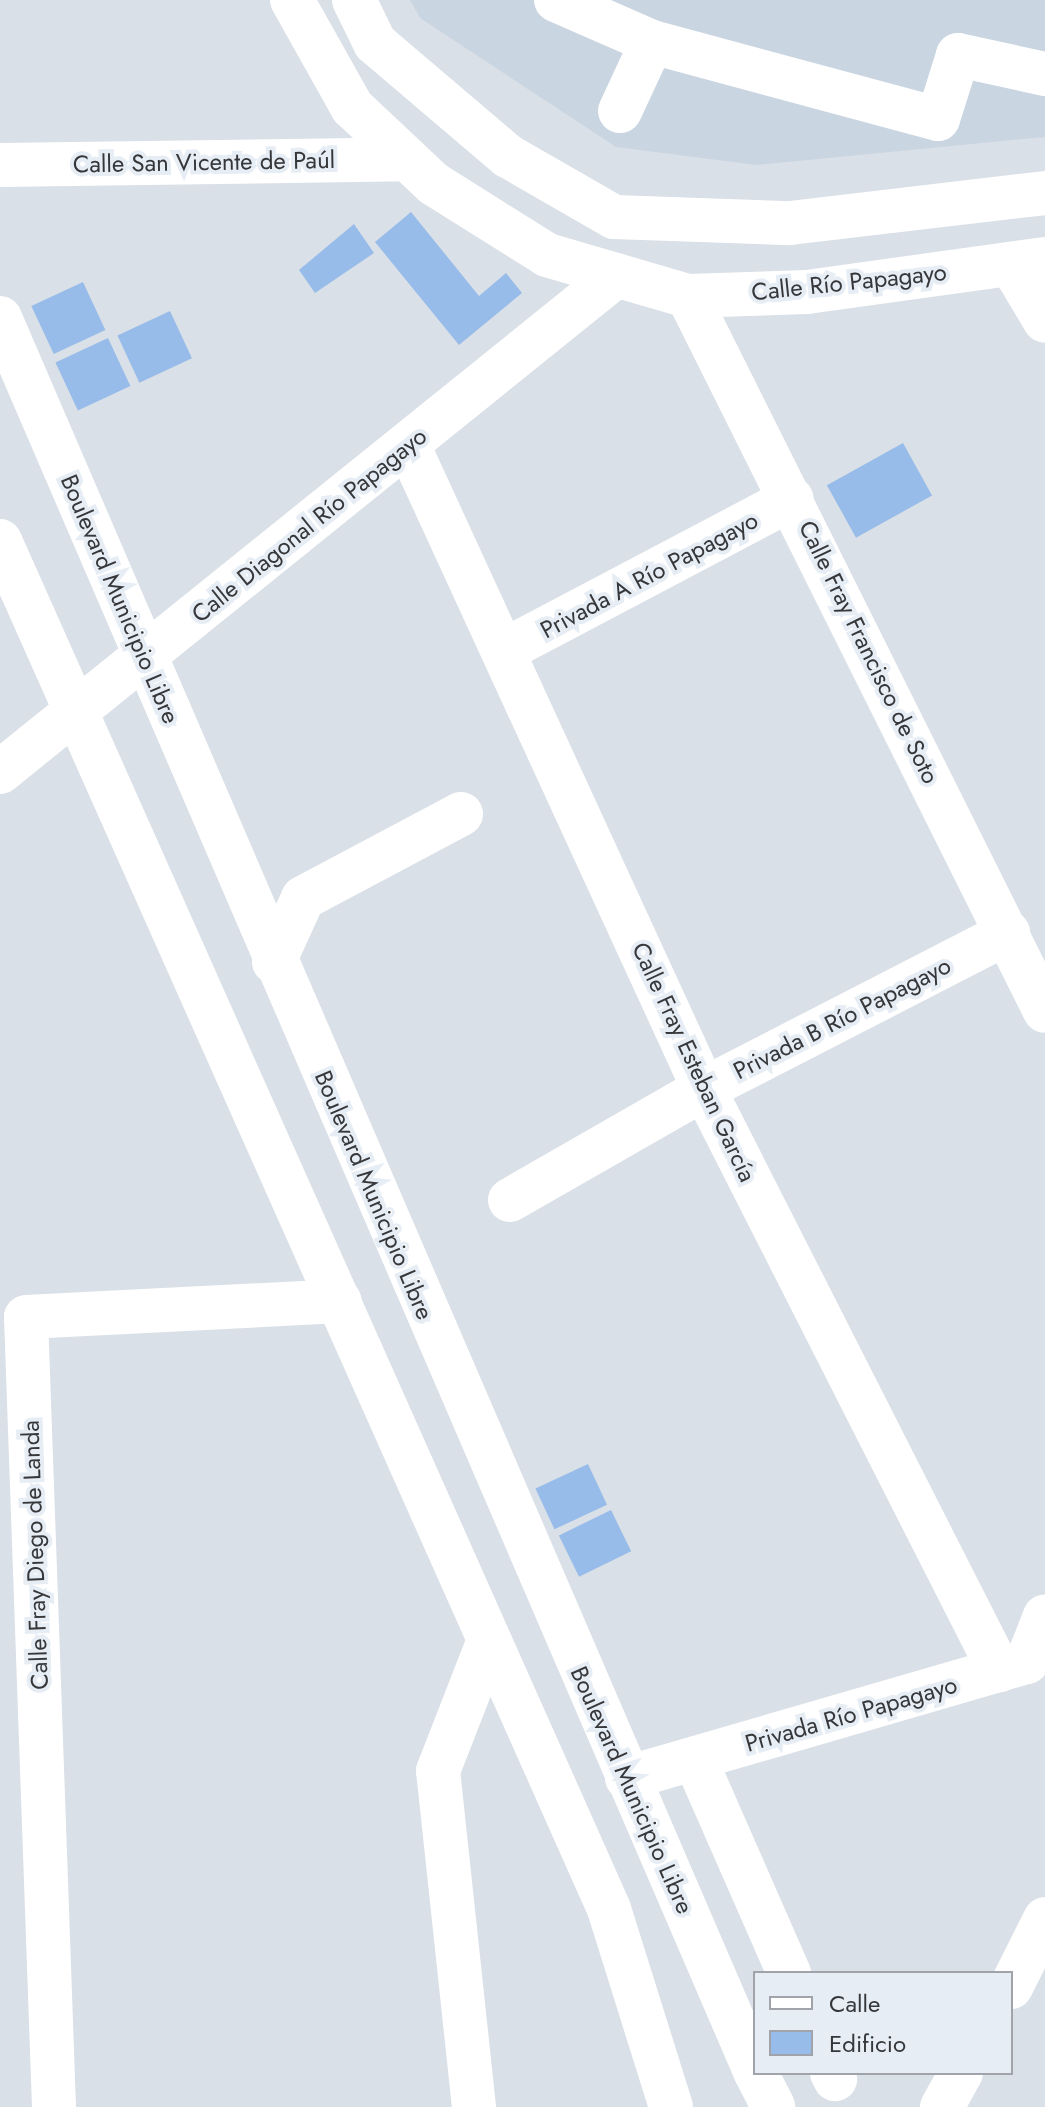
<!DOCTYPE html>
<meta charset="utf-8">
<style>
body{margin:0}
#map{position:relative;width:1045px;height:2107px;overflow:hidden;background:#dae0e7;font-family:Jost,sans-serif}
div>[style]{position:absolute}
.built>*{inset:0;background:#cad5e2}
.building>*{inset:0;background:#97bce9;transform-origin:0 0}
.minor>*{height:44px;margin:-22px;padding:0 22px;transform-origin:22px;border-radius:22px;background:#fff}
.major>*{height:44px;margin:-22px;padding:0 22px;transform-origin:22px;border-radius:22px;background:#fff}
span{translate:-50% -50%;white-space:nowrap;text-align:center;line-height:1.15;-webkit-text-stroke:8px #e7edf4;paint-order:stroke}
.street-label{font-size:24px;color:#35373a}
.legend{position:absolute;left:753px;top:1971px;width:260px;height:104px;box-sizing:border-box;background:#e7edf4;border:2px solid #a0a4aa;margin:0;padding:10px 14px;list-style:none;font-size:24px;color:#35373a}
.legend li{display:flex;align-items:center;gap:16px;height:40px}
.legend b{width:40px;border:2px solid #a0a4aa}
</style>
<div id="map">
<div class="built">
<div style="clip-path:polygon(410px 0,1045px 0,1045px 137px,756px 165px,616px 147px,420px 18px)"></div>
</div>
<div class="building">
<div style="clip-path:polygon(411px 212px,479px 296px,506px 273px,522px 293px,459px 345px,375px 242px)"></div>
<div style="clip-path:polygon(354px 224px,374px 253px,315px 293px,299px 270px)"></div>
<div style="left:83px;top:282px;width:53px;height:57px;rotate:65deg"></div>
<div style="left:170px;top:311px;width:52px;height:58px;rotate:65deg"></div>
<div style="left:108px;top:338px;width:53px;height:58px;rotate:65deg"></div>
<div style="left:903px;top:443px;width:60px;height:87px;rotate:61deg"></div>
<div style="left:588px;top:1464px;width:45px;height:58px;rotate:65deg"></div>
<div style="left:611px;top:1510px;width:46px;height:58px;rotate:64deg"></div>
</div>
<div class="minor">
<div style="left:556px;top:0;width:105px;rotate:23.6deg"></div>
<div style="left:652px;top:42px;width:296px;rotate:15.1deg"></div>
<div style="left:938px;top:119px;width:67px;rotate:-72.6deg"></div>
<div style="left:958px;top:55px;width:89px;rotate:12.3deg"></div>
<div style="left:620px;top:111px;width:76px;rotate:-65.1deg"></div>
<div style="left:0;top:165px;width:407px;rotate:-0.8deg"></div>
<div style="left:1011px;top:264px;width:66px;rotate:59.2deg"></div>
<div style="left:688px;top:296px;width:799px;rotate:63.47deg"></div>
<div style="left:408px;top:445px;width:709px;rotate:65.32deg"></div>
<div style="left:704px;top:1089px;width:652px;rotate:63.08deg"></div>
<div style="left:505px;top:650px;width:324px;rotate:-27.8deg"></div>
<div style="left:0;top:772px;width:792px;rotate:-38.85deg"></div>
<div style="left:274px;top:962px;width:70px;rotate:-65.6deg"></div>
<div style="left:303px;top:898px;width:179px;rotate:-28deg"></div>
<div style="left:510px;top:1200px;width:224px;rotate:-29.8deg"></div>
<div style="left:704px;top:1089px;width:342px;rotate:-27.2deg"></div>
<div style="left:695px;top:1759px;width:234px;rotate:66.3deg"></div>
<div style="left:627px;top:1778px;width:416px;rotate:-16.2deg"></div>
<div style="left:1027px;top:1662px;width:49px;rotate:-68.6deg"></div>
<div style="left:1011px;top:1987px;width:76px;rotate:-63.4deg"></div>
<div style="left:832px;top:2073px;width:7px;rotate:63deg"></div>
<div style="left:54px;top:2107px;width:790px;rotate:-92.03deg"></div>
<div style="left:26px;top:1317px;width:314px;rotate:-2.9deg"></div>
<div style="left:474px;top:2107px;width:338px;rotate:-96.1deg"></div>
<div style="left:438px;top:1771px;width:137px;rotate:-68.7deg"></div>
<div style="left:942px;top:2107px;width:39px;rotate:-61deg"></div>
</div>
<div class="major">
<div style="left:292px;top:0;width:123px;rotate:60.7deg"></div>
<div style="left:352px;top:107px;width:112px;rotate:43.2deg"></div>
<div style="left:434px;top:184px;width:133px;rotate:32.1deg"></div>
<div style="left:547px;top:255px;width:147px;rotate:16.2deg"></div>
<div style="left:688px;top:296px;width:119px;rotate:-1.9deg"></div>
<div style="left:807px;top:292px;width:240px;rotate:-7.9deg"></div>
<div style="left:354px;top:0;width:48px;rotate:64deg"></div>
<div style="left:375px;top:43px;width:175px;rotate:40.4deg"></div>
<div style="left:508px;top:156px;width:122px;rotate:29.9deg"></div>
<div style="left:614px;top:217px;width:176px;rotate:2deg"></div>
<div style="left:790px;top:223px;width:257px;rotate:-6.7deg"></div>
<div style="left:0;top:318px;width:1909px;rotate:66.7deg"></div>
<div style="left:0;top:541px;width:1497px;rotate:66deg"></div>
<div style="left:609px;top:1909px;width:207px;rotate:72.6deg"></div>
<div style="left:756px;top:2073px;width:38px;rotate:63deg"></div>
</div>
<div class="street-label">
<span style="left:204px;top:162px;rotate:-1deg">Calle San Vicente de Paúl</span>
<span style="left:849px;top:282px;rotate:-6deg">Calle Río Papagayo</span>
<span style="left:309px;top:525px;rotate:-39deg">Calle Diagonal Río Papagayo</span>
<span style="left:649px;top:575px;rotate:-28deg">Privada A Río Papagayo</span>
<span style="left:120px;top:599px;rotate:67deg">Boulevard Municipio Libre</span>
<span style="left:869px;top:652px;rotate:64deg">Calle Fray Francisco de Soto</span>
<span style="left:842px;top:1018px;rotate:-27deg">Privada B Río Papagayo</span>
<span style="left:694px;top:1062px;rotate:65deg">Calle Fray Esteban García</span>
<span style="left:374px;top:1195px;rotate:67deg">Boulevard Municipio Libre</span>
<span style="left:35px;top:1555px;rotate:-92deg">Calle Fray Diego de Landa</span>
<span style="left:851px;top:1714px;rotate:-16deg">Privada Río Papagayo</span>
<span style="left:632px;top:1790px;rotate:66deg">Boulevard Municipio Libre</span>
</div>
<ul class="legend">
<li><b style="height:10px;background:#fff"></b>Calle</li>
<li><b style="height:22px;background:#97bce9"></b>Edificio</li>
</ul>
</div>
